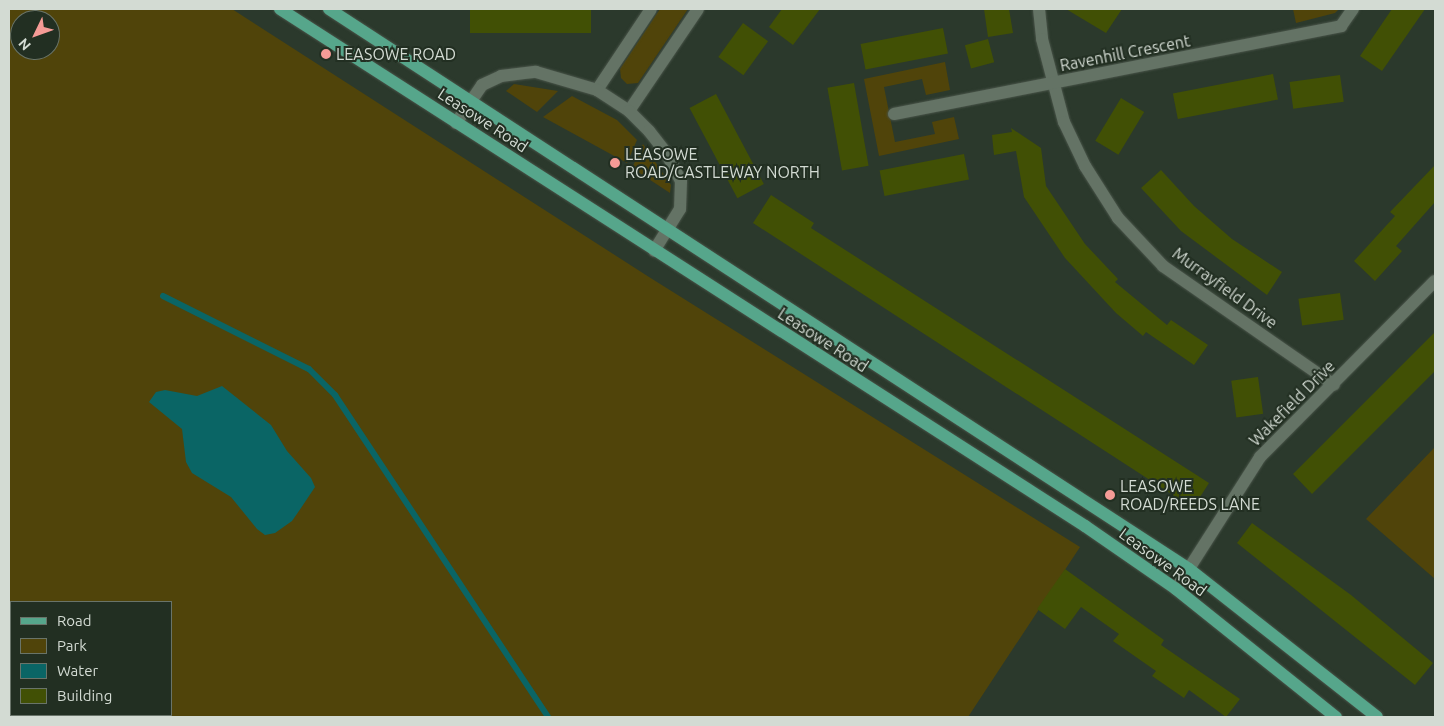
<!DOCTYPE html>
<style>
body{margin:0}
#map{position:relative;width:1444px;height:726px;overflow:hidden;background:#2b392c;font-family:Ubuntu,sans-serif}
div>[style]{position:absolute}
.green>*{inset:0;background:#50440a}
.water>*{inset:0;background:#0a6565}
.stream>*{height:6px;margin:-3px;padding:0 3px;transform-origin:3px;border-radius:3px;background:#0a6565}
.building>*{inset:0;background:#415005;transform-origin:0 0}
.roads{filter:drop-shadow(0 0 1px #495449) drop-shadow(0 0 1px #495449)}
.minor>*{height:12px;margin:-6px;padding:0 6px;transform-origin:6px;border-radius:6px;background:#647365}
.tertiary>*{height:12px;margin:-6px;padding:0 6px;transform-origin:6px;border-radius:6px;background:#647365}
.primary>*{height:12px;margin:-6px;padding:0 6px;transform-origin:6px;border-radius:6px;background:#56a68b}
.dots>*{width:14px;height:14px;translate:-50% -50%;box-sizing:border-box;border:2px solid #222f22;border-radius:50%}
span{translate:-50% -50%;white-space:nowrap;text-align:center;line-height:1.15;-webkit-text-stroke:4px #222f22;paint-order:stroke}
.street-label{font-size:16px;color:#d3dbd3}
.poi-label{font-size:16px;color:#d3dbd3}
.left{translate:0 -50%;text-align:left}
.frame{position:absolute;inset:0;border:10px solid #d3dbd3;pointer-events:none}
.legend{position:absolute;left:10px;top:601px;width:162px;height:115px;box-sizing:border-box;background:#222f22;border:1px solid #697469;margin:0;padding:6px 9px;list-style:none;font-size:15px;color:#d3dbd3}
.legend li{display:flex;align-items:center;gap:10px;height:25px}
.legend b{width:25px;border:1px solid #697469}
.north{position:absolute;left:10px;top:10px;width:50px;height:50px;box-sizing:border-box;background:#222f22;border:1px solid #697469;border-radius:50%;rotate:228deg;font-size:14px;font-weight:700;line-height:20px;text-align:center;color:#d3dbd3}
.north::after{content:'';display:block;margin:auto;width:18px;height:22px;background:#f59b96;clip-path:polygon(50% 0,100% 100%,50% 72%,0 100%)}
</style>
<div id="map">
<div class="green">
<div style="clip-path:polygon(evenodd,9px 9px,232px 9px,649px 277px,1080px 547px,968px 717px,9px 717px,9px 9px,20px 20px,50px 20px,50px 50px,20px 50px,20px 20px,9px 9px,11px 602px,171px 602px,171px 715px,11px 715px,11px 602px)"></div>
<div style="clip-path:polygon(660px 9px,688px 9px,638px 83px,627px 84px,621px 78px,620px 69px)"></div>
<div style="clip-path:polygon(1293px 9px,1339px 9px,1335px 13px,1296px 23px)"></div>
<div style="clip-path:polygon(945px 62px,950px 90px,926px 95px,922px 79px,884px 87px,895px 142px,935px 134px,932px 122px,954px 117px,959px 139px,879px 156px,864px 79px)"></div>
<div style="clip-path:polygon(514px 84px,558px 91px,537px 112px,506px 91px)"></div>
<div style="clip-path:polygon(572px 96px,617px 120px,637px 140px,627px 163px,543px 117px)"></div>
<div style="clip-path:polygon(643px 144px,671px 185px,670px 193px,632px 168px)"></div>
<div style="clip-path:polygon(1435px 447px,1435px 579px,1366px 519px)"></div>
</div>
<div class="water">
<div style="clip-path:polygon(222px 386px,271px 425px,287px 451px,311px 478px,315px 487px,301px 508px,292px 521px,275px 533px,265px 535px,257px 529px,231px 497px,192px 473px,186px 462px,182px 429px,149px 402px,156px 392px,165px 390px,197px 396px)"></div>
</div>
<div class="stream">
<div style="left:163px;top:296px;width:163px;rotate:26.6deg"></div>
<div style="left:309px;top:369px;width:37px;rotate:45deg"></div>
<div style="left:335px;top:395px;width:386px;rotate:56.5deg"></div>
</div>
<div class="building">
<div style="left:470px;top:9px;width:121px;height:24px"></div>
<div style="clip-path:polygon(782px 9px,820px 9px,793px 45px,769px 27px)"></div>
<div style="clip-path:polygon(984px 9px,1009px 9px,1013px 33px,988px 37px)"></div>
<div style="clip-path:polygon(1066px 9px,1122px 9px,1106px 33px)"></div>
<div style="clip-path:polygon(1392px 9px,1425px 9px,1382px 71px,1360px 56px)"></div>
<div style="left:743px;top:23px;width:31px;height:42px;rotate:36deg"></div>
<div style="left:943px;top:28px;width:26px;height:84px;rotate:79deg"></div>
<div style="left:988px;top:39px;width:24px;height:24px;rotate:75deg"></div>
<div style="left:1273px;top:74px;width:26px;height:102px;rotate:79deg"></div>
<div style="left:1340px;top:75px;width:27px;height:51px;rotate:82deg"></div>
<div style="left:854px;top:83px;width:84px;height:27px;rotate:80deg"></div>
<div style="left:716px;top:94px;width:102px;height:30px;rotate:62deg"></div>
<div style="left:1121px;top:98px;width:27px;height:50px;rotate:31deg"></div>
<div style="clip-path:polygon(1011px 128px,1041px 148px,1046px 186px,1085px 244px,1118px 279px,1115px 282px,1167px 325px,1171px 320px,1208px 345px,1194px 365px,1146px 332px,1143px 336px,1116px 313px,1065px 258px,1024px 197px,1016px 151px,994px 155px,992px 135px,1012px 132px)"></div>
<div style="left:964px;top:154px;width:26px;height:86px;rotate:79deg"></div>
<div style="clip-path:polygon(1435px 165px,1435px 202px,1396px 246px,1402px 251px,1375px 281px,1354px 261px,1395px 216px,1390px 212px)"></div>
<div style="clip-path:polygon(1161px 170px,1194px 206px,1232px 239px,1282px 272px,1267px 295px,1181px 231px,1141px 188px)"></div>
<div style="clip-path:polygon(771px 195px,814px 223px,811px 228px,1209px 483px,1193px 508px,753px 223px)"></div>
<div style="left:1340px;top:293px;width:27px;height:42px;rotate:82deg"></div>
<div style="clip-path:polygon(1435px 332px,1435px 371px,1312px 494px,1293px 474px)"></div>
<div style="left:1258px;top:377px;width:37px;height:27px;rotate:82deg"></div>
<div style="clip-path:polygon(1252px 523px,1351px 595px,1433px 663px,1415px 685px,1237px 543px)"></div>
<div style="clip-path:polygon(1065px 569px,1164px 640px,1161px 645px,1240px 699px,1226px 717px,1189px 690px,1184px 698px,1152px 676px,1156px 671px,1113px 641px,1119px 634px,1081px 607px,1065px 629px,1037px 609px)"></div>
</div>
<div class="roads">
<div class="minor">
<div style="left:1039px;top:9px;width:30px;rotate:84deg"></div>
<div style="left:1042px;top:39px;width:86px;rotate:75.2deg"></div>
<div style="left:1064px;top:122px;width:49px;rotate:64.5deg"></div>
<div style="left:1085px;top:166px;width:62px;rotate:57.6deg"></div>
<div style="left:1118px;top:218px;width:66px;rotate:46.8deg"></div>
<div style="left:1163px;top:266px;width:208px;rotate:34.8deg"></div>
<div style="left:894px;top:114px;width:456px;rotate:-11.1deg"></div>
<div style="left:1341px;top:26px;width:21px;rotate:-55deg"></div>
<div style="left:1176px;top:589px;width:156px;rotate:-57.5deg"></div>
<div style="left:1260px;top:457px;width:248px;rotate:-45.2deg"></div>
</div>
<div class="tertiary">
<div style="left:597px;top:90px;width:97px;rotate:-56.3deg"></div>
<div style="left:629px;top:111px;width:123px;rotate:-55.9deg"></div>
<div style="left:456px;top:123px;width:46px;rotate:-55.6deg"></div>
<div style="left:482px;top:85px;width:21px;rotate:-25deg"></div>
<div style="left:501px;top:76px;width:35px;rotate:-7deg"></div>
<div style="left:536px;top:72px;width:64px;rotate:16.4deg"></div>
<div style="left:597px;top:90px;width:38px;rotate:33deg"></div>
<div style="left:629px;top:111px;width:28px;rotate:45deg"></div>
<div style="left:649px;top:131px;width:28px;rotate:52deg"></div>
<div style="left:666px;top:153px;width:32px;rotate:62deg"></div>
<div style="left:681px;top:181px;width:28px;rotate:92deg"></div>
<div style="left:680px;top:209px;width:49px;rotate:121.8deg"></div>
</div>
<div class="primary">
<div style="left:280px;top:9px;width:957px;rotate:32.71deg"></div>
<div style="left:1085px;top:526px;width:111px;rotate:34.7deg"></div>
<div style="left:1176px;top:589px;width:205px;rotate:38.7deg"></div>
<div style="left:329px;top:9px;width:1026px;rotate:33.07deg"></div>
<div style="left:1189px;top:569px;width:239px;rotate:38.2deg"></div>
</div>
</div>
<div class="dots">
<div style="left:326px;top:54px;background:#f59b96"></div>
<div style="left:615px;top:163px;background:#f59b96"></div>
<div style="left:1110px;top:495px;background:#f59b96"></div>
</div>
<div class="street-label">
<span style="left:1125px;top:53px;rotate:-11deg">Ravenhill Crescent</span>
<span style="left:483px;top:120px;rotate:33deg">Leasowe Road</span>
<span style="left:1225px;top:288px;rotate:36deg">Murrayfield Drive</span>
<span style="left:823px;top:340px;rotate:33deg">Leasowe Road</span>
<span style="left:1292px;top:403px;rotate:-45deg">Wakefield Drive</span>
<span style="left:1163px;top:562px;rotate:36deg">Leasowe Road</span>
</div>
<div class="poi-label">
<span class="left" style="left:336px;top:54px">LEASOWE ROAD</span>
<span class="left" style="left:625px;top:163px">LEASOWE<br>ROAD/CASTLEWAY NORTH</span>
<span class="left" style="left:1120px;top:495px">LEASOWE<br>ROAD/REEDS LANE</span>
</div>
<div class="frame"></div>
<ul class="legend">
<li><b style="height:6px;background:#56a68b"></b>Road</li>
<li><b style="height:14px;background:#50440a"></b>Park</li>
<li><b style="height:14px;background:#0a6565"></b>Water</li>
<li><b style="height:14px;background:#415005"></b>Building</li>
</ul>
<div class="north">N</div>
</div>
